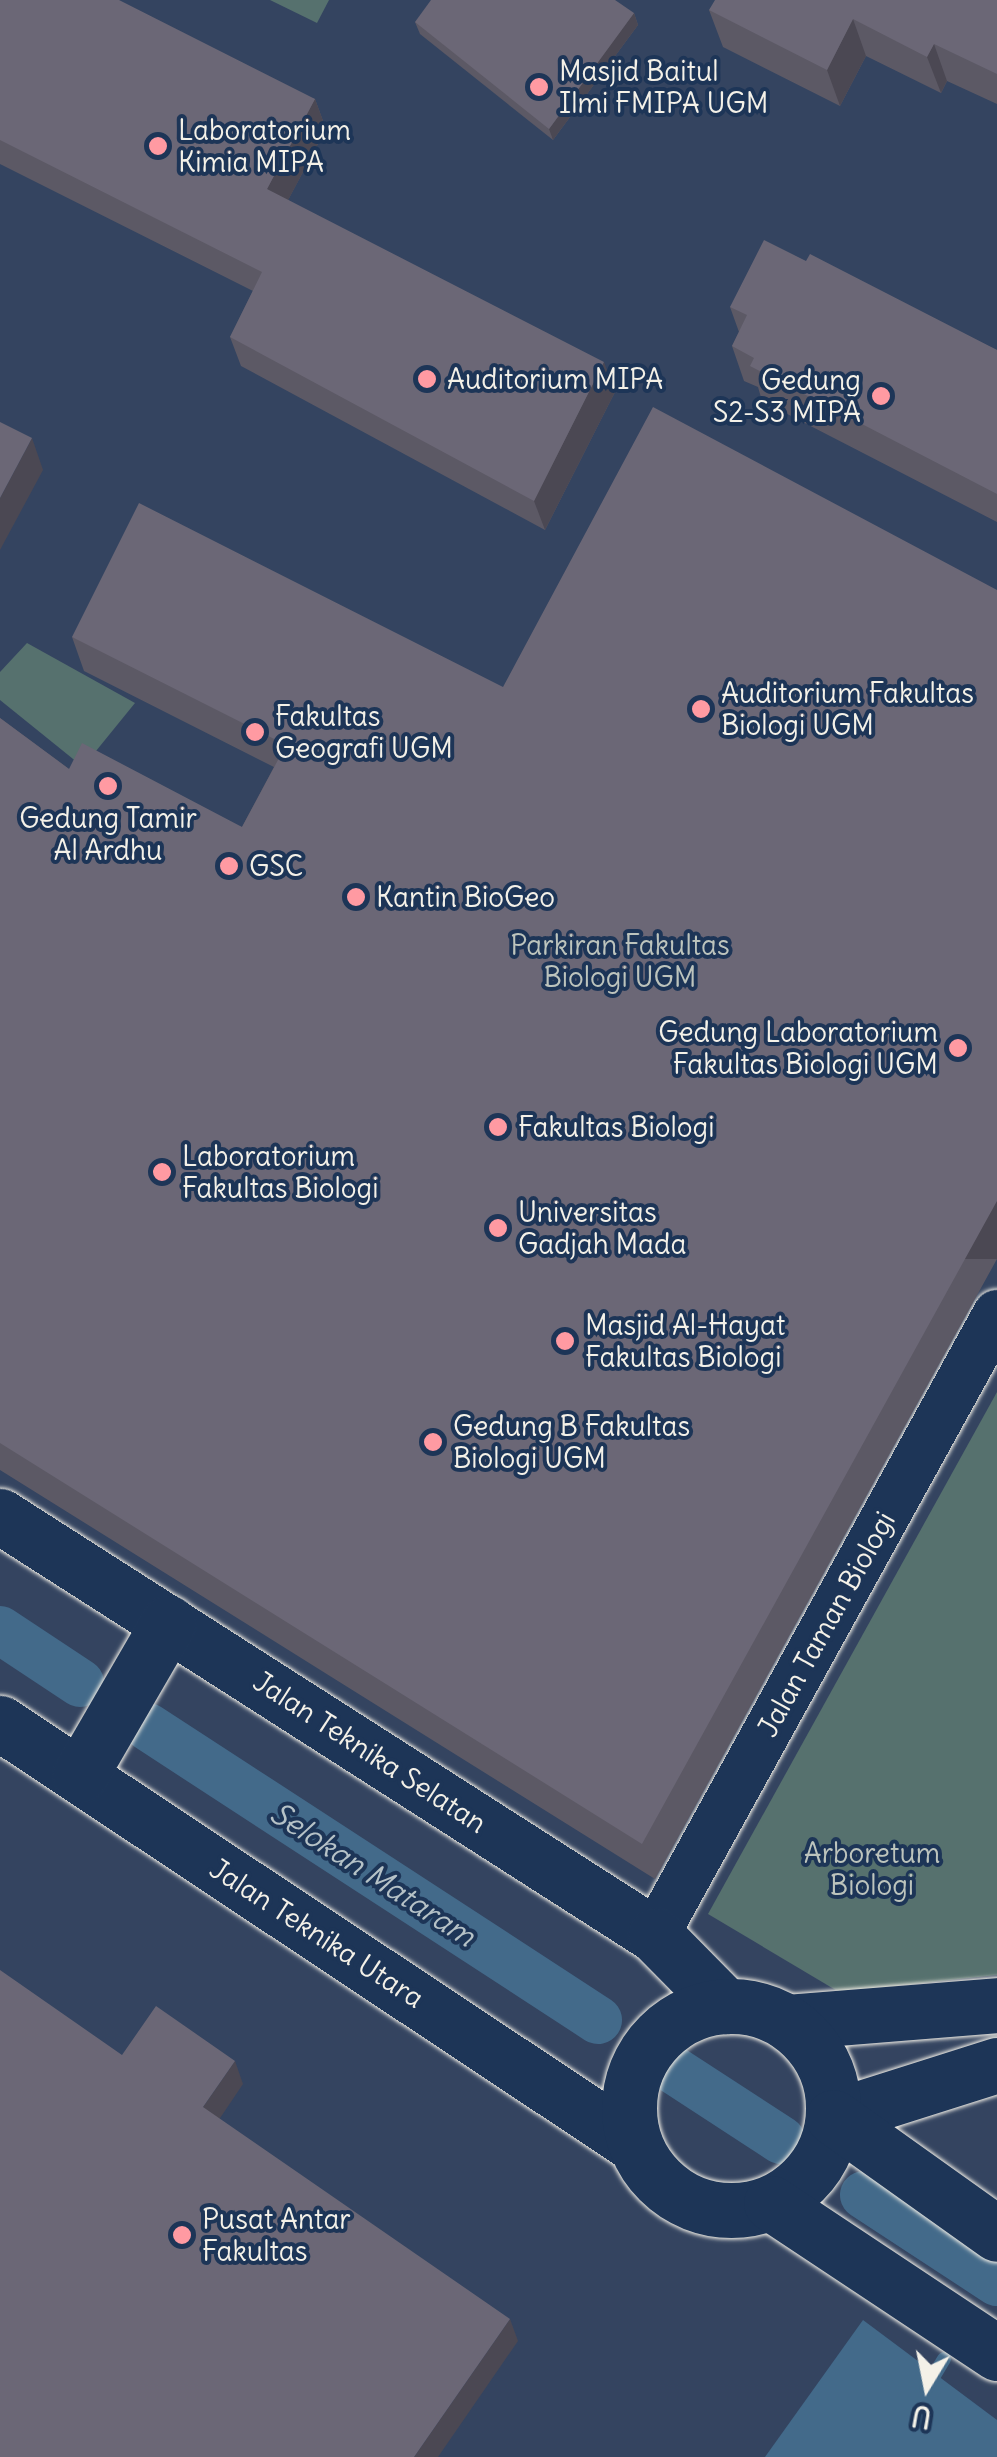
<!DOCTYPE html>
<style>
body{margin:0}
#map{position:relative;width:997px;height:2457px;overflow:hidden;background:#1d3557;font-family:Delius,sans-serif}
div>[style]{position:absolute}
.built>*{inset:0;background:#344460;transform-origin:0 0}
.green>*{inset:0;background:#56716e}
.water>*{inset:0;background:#436a8a}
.stream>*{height:14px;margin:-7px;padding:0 7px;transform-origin:7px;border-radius:7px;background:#436a8a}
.canal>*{height:48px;margin:-24px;padding:0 24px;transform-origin:24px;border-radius:24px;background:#436a8a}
.roads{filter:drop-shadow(0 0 2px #f4f1e8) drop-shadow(0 0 2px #f4f1e8)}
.minor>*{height:48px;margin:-24px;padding:0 24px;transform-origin:24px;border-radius:24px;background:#1d3557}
.tertiary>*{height:55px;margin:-27.5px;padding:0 27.5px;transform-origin:27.5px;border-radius:27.5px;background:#1d3557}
.secondary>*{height:55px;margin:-27.5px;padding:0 27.5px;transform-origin:27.5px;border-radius:27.5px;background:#1d3557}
.secondary>.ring{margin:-27.5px;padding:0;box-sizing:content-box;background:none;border:55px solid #1d3557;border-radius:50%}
.wall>*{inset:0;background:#5c5965}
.shaded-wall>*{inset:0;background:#4b4853;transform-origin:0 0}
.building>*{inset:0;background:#6b6776}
.dots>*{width:28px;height:28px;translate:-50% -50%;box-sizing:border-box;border:5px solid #1d3557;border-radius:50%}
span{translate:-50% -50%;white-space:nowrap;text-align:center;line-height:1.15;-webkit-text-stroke:8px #1d3557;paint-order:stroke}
.poi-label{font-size:28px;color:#f4f1e8}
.left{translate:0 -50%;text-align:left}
.right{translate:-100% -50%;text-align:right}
.park-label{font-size:28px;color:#bdc4bd}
.street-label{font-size:28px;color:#f4f1e8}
.water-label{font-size:30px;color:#b6c2c7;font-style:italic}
.north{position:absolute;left:877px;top:2337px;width:100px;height:100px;-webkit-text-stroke:8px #1d3557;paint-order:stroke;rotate:190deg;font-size:28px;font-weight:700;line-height:40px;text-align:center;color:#f4f1e8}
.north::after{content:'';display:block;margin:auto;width:35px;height:45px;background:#f4f1e8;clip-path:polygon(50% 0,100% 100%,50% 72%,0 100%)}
</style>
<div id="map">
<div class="built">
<div style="left:0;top:0;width:997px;height:2457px"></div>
</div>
<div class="green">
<div style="clip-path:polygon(270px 0,329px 0,317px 23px)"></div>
<div style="clip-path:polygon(27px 643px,135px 703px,83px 767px,0 700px,0 672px)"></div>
<div style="clip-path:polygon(997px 1392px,997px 1975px,839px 1992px,708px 1914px)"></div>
</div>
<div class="water">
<div style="clip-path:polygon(863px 2320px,997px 2420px,997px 2457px,765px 2457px)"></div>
</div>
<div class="stream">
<div style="left:926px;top:2389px;width:35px;rotate:-59deg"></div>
</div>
<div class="canal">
<div style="left:0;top:1630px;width:96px;rotate:33.5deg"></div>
<div style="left:148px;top:1727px;width:537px;rotate:33.07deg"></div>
<div style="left:669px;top:2067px;width:134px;rotate:33.1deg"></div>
<div style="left:864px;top:2195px;width:159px;rotate:33.2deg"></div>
</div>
<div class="roads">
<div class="minor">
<div style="left:655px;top:1935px;width:709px;rotate:-61.16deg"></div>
</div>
<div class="tertiary">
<div style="left:787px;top:2022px;width:211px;rotate:-4.6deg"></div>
<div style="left:833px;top:2117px;width:172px;rotate:-17.6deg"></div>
</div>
<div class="secondary">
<div style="left:0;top:1516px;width:778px;rotate:32.61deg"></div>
<div style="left:655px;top:1935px;width:100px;rotate:45.4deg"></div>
<div style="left:0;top:1723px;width:761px;rotate:33.59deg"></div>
<div style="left:80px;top:1775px;width:176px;rotate:-59.9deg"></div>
<div class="ring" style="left:629px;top:2006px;width:149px;height:149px"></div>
<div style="left:833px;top:2117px;width:201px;rotate:35.5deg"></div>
<div style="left:771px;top:2203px;width:271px;rotate:33.6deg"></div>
</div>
</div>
<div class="wall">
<div style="clip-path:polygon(0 0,315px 99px,326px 129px,288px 200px,615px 392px,545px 530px,241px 366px,230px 337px,253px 291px,0 164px)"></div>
<div style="clip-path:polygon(997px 0,997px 104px,947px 81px,941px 93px,866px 56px,840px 106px,723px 47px,709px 10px)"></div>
<div style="clip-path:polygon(634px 13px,638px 25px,553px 140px,420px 34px,415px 22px)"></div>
<div style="clip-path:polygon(806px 261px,997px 350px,997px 522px,762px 401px,758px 387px,744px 381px,732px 346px,739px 332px,730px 307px)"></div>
<div style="clip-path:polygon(997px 590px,997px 1259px,655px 1879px,0 1470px,0 718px,69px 769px,242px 827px,274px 767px,84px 671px,72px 637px,503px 687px)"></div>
</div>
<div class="shaded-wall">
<div style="clip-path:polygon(634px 13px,638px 25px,553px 140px,549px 129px)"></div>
<div style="clip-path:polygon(853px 19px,866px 56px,840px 106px,827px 70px)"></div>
<div style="clip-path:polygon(934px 44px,947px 81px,941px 93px,927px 57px)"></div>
<div style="clip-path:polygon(315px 99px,326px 129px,278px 219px,267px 189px)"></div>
<div style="clip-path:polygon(604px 362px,615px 392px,545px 530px,534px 501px)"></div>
<div style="clip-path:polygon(32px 438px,43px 470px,0 550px,0 498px)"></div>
<div style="left:997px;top:1201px;width:58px;height:734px;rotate:90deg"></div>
<div style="clip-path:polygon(235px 2061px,243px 2084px,212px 2130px,203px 2107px)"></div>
<div style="clip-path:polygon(510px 2319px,518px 2341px,438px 2457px,414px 2457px)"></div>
</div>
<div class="building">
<div style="clip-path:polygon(0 0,119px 0,315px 99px,267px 189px,604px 362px,534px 501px,230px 337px,262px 272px,0 140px)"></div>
<div style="clip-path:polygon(431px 0,615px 0,634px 13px,549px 129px,415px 22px)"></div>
<div style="clip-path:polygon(715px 0,997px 0,997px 74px,934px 44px,927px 57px,853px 19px,827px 70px,709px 10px)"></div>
<div style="clip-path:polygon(764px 240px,806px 261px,810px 254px,997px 350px,997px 494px,750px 366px,754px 358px,732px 346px,747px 315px,730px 307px)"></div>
<div style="clip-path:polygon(653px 407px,997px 590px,997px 1201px,642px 1844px,0 1443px,0 718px,69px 769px,82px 743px,242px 827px,286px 745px,72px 637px,139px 503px,503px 687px)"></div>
<div style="clip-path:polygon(0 422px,32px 438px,0 498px)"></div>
<div style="clip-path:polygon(0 1970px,122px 2055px,156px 2006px,235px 2061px,203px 2107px,510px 2319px,414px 2457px,0 2457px)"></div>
</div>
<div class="dots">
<div style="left:539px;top:87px;background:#ff9aa2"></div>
<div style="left:158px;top:146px;background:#ff9aa2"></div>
<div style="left:427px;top:379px;background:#ff9aa2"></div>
<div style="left:881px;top:396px;background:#ff9aa2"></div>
<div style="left:701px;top:709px;background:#ff9aa2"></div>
<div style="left:255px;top:732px;background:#ff9aa2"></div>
<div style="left:108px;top:786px;background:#ff9aa2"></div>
<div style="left:229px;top:866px;background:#ff9aa2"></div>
<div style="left:356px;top:897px;background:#ff9aa2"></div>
<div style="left:958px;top:1048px;background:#ff9aa2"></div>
<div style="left:498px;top:1127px;background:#ff9aa2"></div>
<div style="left:162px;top:1172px;background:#ff9aa2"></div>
<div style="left:498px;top:1228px;background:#ff9aa2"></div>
<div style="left:565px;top:1341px;background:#ff9aa2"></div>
<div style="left:433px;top:1442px;background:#ff9aa2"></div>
<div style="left:182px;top:2235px;background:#ff9aa2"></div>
</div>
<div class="poi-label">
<span class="left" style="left:559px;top:87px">Masjid Baitul<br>Ilmi FMIPA UGM</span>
<span class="left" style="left:178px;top:146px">Laboratorium<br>Kimia MIPA</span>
<span class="left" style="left:447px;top:379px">Auditorium MIPA</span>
<span class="right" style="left:861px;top:396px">Gedung<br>S2-S3 MIPA</span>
<span class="left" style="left:721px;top:709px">Auditorium Fakultas<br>Biologi UGM</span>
<span class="left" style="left:275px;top:732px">Fakultas<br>Geografi UGM</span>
<span style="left:108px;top:834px">Gedung Tamir<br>Al Ardhu</span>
<span class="left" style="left:249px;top:866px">GSC</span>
<span class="left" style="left:376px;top:897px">Kantin BioGeo</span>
<span class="right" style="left:938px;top:1048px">Gedung Laboratorium<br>Fakultas Biologi UGM</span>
<span class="left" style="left:518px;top:1127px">Fakultas Biologi</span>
<span class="left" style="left:182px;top:1172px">Laboratorium<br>Fakultas Biologi</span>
<span class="left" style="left:518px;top:1228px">Universitas<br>Gadjah Mada</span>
<span class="left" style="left:585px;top:1341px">Masjid Al-Hayat<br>Fakultas Biologi</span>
<span class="left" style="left:453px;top:1442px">Gedung B Fakultas<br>Biologi UGM</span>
<span class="left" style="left:202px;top:2235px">Pusat Antar<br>Fakultas</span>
</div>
<div class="park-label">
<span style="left:620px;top:961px">Parkiran Fakultas<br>Biologi UGM</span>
<span style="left:872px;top:1869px">Arboretum<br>Biologi</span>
</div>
<div class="street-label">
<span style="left:826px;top:1624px;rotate:-61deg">Jalan Taman Biologi</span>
<span style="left:370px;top:1752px;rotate:33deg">Jalan Teknika Selatan</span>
<span style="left:317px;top:1933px;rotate:33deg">Jalan Teknika Utara</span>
</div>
<div class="water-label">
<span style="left:373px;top:1874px;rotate:33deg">Selokan Mataram</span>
</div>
<div class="north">U</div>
</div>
